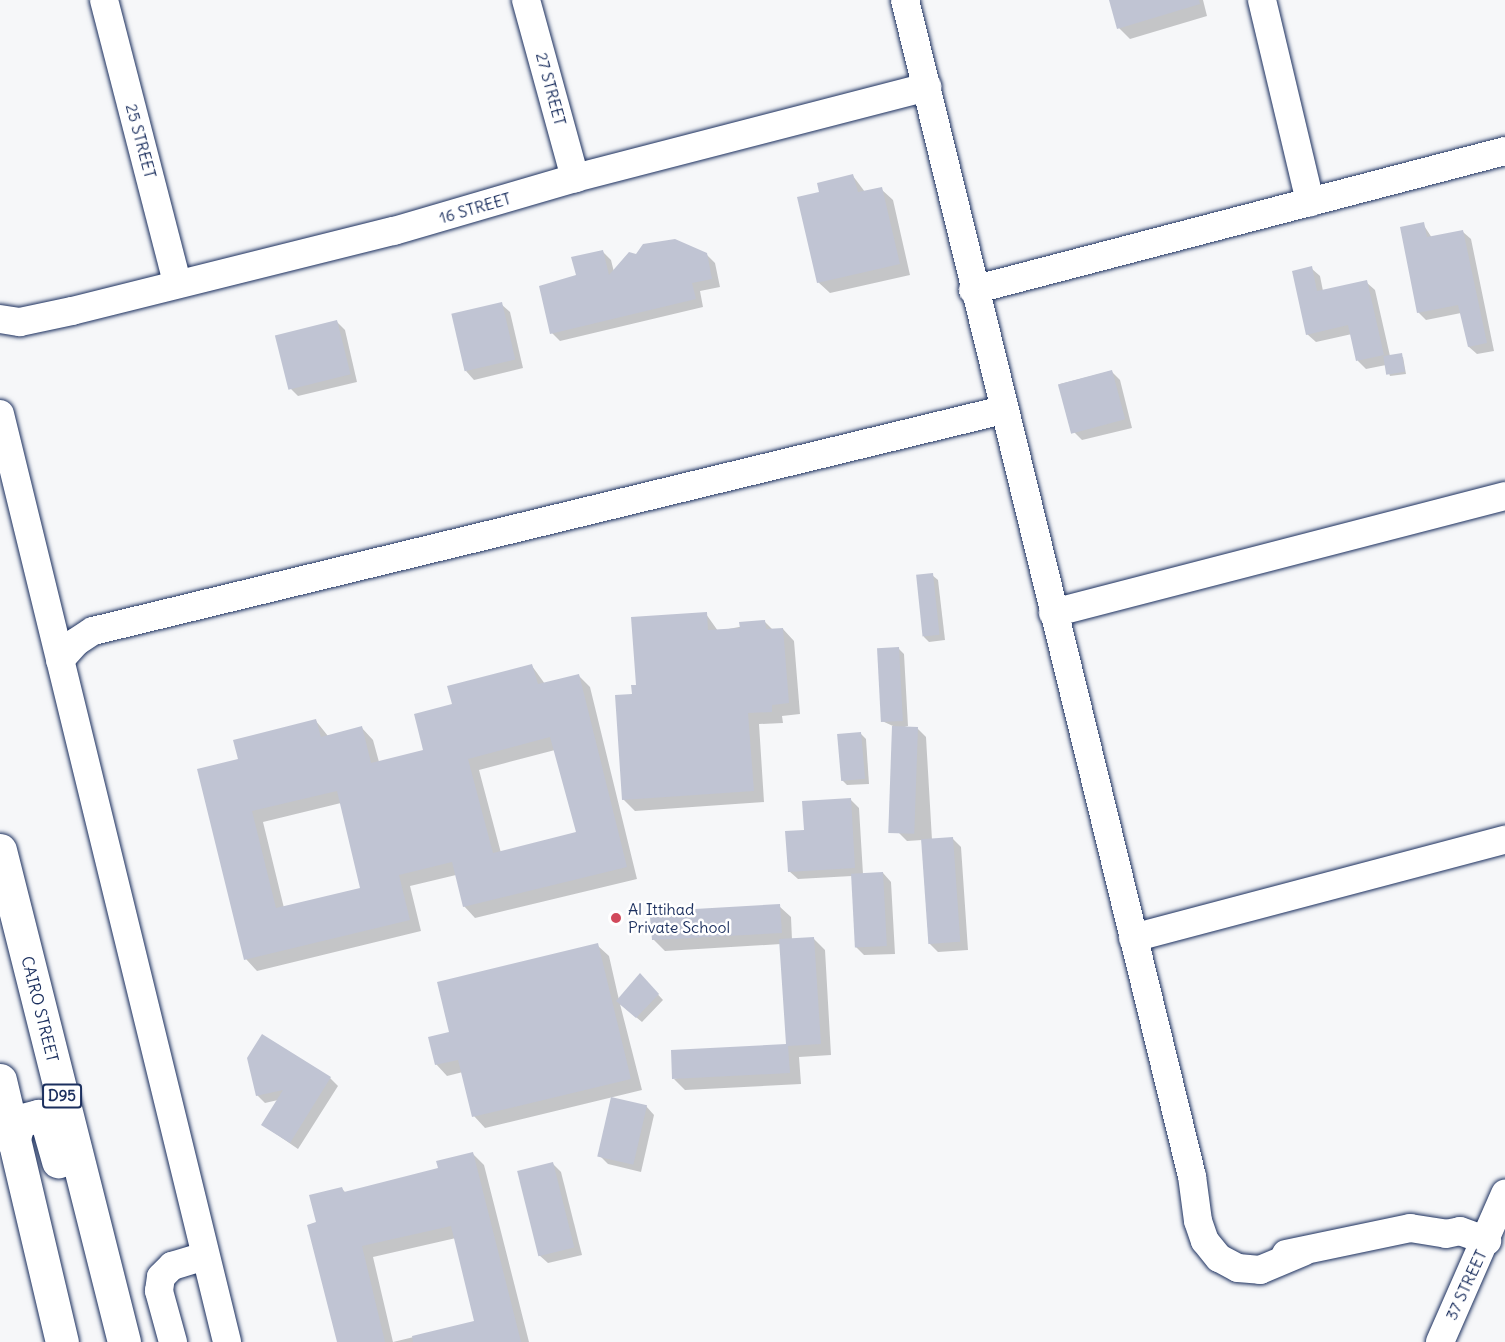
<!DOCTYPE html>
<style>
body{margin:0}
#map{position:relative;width:1505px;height:1342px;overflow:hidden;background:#f6f7f9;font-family:Delius,sans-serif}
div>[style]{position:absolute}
.shadow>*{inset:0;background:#0003}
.building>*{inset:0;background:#c0c4d3;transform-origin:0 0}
.roads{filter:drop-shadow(0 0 2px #1b2f5e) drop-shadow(0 0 2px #1b2f5e)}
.minor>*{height:28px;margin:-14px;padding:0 14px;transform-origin:14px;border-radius:14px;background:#fff}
.major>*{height:33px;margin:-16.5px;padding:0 16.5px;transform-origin:16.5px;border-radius:16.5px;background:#fff}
.dots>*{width:16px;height:16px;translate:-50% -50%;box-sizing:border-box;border:3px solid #fff;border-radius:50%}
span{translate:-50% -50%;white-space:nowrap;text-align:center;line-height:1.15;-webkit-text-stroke:5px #fff;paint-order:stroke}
.shield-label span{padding:2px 4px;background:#fff;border:2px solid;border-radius:4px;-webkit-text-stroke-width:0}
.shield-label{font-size:15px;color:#1b2f5e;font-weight:700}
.street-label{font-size:16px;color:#1b2f5e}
.poi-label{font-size:16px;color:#1b2f5e}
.left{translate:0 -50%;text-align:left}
</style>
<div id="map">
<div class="shadow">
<div style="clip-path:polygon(1110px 0,1203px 0,1207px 16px,1130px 39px,1119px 28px)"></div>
<div style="clip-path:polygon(853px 176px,865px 192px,881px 189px,893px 200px,910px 275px,830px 293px,818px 282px,820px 193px)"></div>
<div style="clip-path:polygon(1423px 224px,1432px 238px,1463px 232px,1471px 239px,1494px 351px,1477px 354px,1469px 347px,1461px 313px,1426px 320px,1418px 312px)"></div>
<div style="clip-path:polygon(603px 252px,611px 260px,614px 272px,637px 256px,706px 254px,715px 263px,720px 287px,700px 291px,703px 307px,560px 341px,552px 333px,577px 276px)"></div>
<div style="clip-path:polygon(1311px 268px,1320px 276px,1323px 291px,1366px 282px,1375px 290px,1390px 356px,1403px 357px,1406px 374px,1390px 376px,1386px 365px,1366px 369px,1358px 361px,1352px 334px,1316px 342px,1307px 334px)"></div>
<div style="clip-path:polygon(501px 304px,510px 312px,523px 368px,474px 380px,466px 371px)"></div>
<div style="clip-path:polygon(336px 321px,345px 330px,357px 382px,298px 396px,290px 388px)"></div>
<div style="clip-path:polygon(1111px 371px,1120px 380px,1132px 428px,1082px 440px,1074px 432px,1060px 384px)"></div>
<div style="clip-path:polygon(932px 575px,938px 580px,945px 640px,929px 642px,924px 637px)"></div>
<div style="clip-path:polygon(706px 614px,718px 631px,765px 622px,773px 630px,783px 629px,794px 641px,800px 714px,782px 716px,783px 723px,759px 724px,764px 802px,635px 811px,623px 799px,633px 696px,637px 686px)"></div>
<div style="clip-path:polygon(899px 649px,904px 654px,908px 726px,901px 728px,918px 729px,926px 737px,932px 840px,953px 839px,961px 847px,968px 950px,938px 952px,929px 943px,922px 840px,907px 841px,899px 833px,893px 726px,882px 721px)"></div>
<div style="clip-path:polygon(evenodd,532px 666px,545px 684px,579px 676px,590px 687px,637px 879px,475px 918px,464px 906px,456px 875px,410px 886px,421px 931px,257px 971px,246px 959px,240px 760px,316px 721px,328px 736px,362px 728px,373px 740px,379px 762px,425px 751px,454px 706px,532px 666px,555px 750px,577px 833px,501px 853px,479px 770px,555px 750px,532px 666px,341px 803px,362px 889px,284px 908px,263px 822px,341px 803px)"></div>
<div style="clip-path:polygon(861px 734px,866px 739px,869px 784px,847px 785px,842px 780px)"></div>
<div style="clip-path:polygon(850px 799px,859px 808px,863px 874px,883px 873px,891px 882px,895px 954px,864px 955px,856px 947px,852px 876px,798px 879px,789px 871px)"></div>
<div style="clip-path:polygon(779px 906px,791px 917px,792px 940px,814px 939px,825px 950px,831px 1055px,799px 1057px,801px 1084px,685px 1090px,674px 1079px,788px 1046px,781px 944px,665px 951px,653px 939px)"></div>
<div style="clip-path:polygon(597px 945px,609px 956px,619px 1000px,640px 975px,663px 1000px,642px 1022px,620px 1004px,642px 1090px,485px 1128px,474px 1116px,463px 1072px,447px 1076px,436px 1064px,451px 1033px)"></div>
<div style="clip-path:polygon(330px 1078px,338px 1086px,298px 1149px,263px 1125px,278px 1100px,265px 1103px,257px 1095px)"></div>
<div style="clip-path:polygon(646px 1106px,654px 1115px,641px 1172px,608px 1164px,599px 1155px)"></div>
<div style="clip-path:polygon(evenodd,473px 1154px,484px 1165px,529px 1342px,338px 1342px,318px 1224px,342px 1189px,346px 1193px,440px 1169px,473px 1154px,456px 1238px,476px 1322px,393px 1342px,373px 1257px,456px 1238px)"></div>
<div style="clip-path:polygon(553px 1164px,561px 1172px,582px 1255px,548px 1263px,539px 1255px)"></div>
</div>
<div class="building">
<div style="clip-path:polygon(1109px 0,1199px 0,1200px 4px,1117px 29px)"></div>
<div style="clip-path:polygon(853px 174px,858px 192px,882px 187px,900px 264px,817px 283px,797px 197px,819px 192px,817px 183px)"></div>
<div style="clip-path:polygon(1424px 222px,1427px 237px,1463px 230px,1487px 343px,1468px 347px,1458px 305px,1417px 313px,1400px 227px)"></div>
<div style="clip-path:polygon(675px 239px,707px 253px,712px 279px,692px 283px,696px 299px,550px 334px,539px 286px,576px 275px,571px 257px,603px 250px,609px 275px,629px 252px,636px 254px,643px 244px)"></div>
<div style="clip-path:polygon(1312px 266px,1317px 291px,1367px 280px,1384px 355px,1356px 361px,1348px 325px,1306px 335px,1292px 271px)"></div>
<div style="left:502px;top:302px;width:59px;height:52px;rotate:77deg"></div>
<div style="left:337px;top:320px;width:56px;height:64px;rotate:76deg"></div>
<div style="left:1402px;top:353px;width:19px;height:19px;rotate:81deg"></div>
<div style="left:1112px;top:370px;width:51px;height:56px;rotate:75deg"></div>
<div style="left:933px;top:573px;width:62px;height:17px;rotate:84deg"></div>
<div style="clip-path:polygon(707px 612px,708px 630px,740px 628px,739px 622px,765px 620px,766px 629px,783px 628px,789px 703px,772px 705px,772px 712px,748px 713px,754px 791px,622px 800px,615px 695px,632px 694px,631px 685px,636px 685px,631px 617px)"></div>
<div style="left:899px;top:647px;width:74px;height:22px;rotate:87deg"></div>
<div style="clip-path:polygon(evenodd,532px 664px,538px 684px,579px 674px,627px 867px,463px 907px,452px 862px,399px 875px,410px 920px,244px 960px,197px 769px,238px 759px,233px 740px,316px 719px,321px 737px,362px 726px,371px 763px,423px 750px,414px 714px,452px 704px,447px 686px,532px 664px,550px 737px,576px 832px,493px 853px,468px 759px,550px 737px,532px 664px,337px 791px,360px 888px,276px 908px,252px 811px,337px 791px)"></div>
<div style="left:892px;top:726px;width:26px;height:107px;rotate:2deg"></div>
<div style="left:861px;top:732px;width:47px;height:24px;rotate:85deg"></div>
<div style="clip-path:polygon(851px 798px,855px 868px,788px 872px,785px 831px,804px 830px,802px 801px)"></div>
<div style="left:953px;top:837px;width:105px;height:32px;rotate:86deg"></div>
<div style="left:883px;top:872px;width:74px;height:32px;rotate:87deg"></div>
<div style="clip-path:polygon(780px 904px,782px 933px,652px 940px,650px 917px,660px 917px,660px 911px)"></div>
<div style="clip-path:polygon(814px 937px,821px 1044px,788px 1046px,790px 1073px,672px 1079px,671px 1050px,786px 1044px,779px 939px)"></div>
<div style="clip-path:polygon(598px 943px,631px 1079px,472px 1117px,458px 1060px,435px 1065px,428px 1037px,449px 1032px,437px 982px)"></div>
<div style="clip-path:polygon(640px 973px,659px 994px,636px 1018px,616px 1001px)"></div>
<div style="clip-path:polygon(262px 1034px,331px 1077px,290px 1143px,261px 1125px,283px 1090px,256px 1096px,247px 1058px)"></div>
<div style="left:611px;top:1097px;width:37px;height:61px;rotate:13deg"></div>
<div style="clip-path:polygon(473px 1152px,521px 1342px,413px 1342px,412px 1336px,474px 1321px,451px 1226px,362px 1246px,385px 1342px,337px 1342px,307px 1225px,316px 1222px,309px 1195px,342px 1187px,344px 1192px,438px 1168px,436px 1161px)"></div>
<div style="left:553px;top:1162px;width:88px;height:37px;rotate:76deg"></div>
</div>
<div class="roads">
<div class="minor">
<div style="left:104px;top:0;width:292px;rotate:75.5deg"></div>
<div style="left:526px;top:0;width:185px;rotate:74.6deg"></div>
<div style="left:905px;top:0;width:1211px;rotate:76.29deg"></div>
<div style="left:1192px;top:1176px;width:45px;rotate:82.4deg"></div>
<div style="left:1198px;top:1221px;width:21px;rotate:71deg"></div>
<div style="left:1205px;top:1241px;width:22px;rotate:51deg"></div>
<div style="left:1219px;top:1258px;width:21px;rotate:28deg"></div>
<div style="left:1238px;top:1268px;width:22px;rotate:5deg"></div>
<div style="left:1260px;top:1270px;width:47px;rotate:-22.7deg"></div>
<div style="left:1262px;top:0;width:208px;rotate:76.6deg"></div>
<div style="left:973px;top:290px;width:550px;rotate:-14.64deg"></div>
<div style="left:0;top:319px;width:20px;rotate:9deg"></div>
<div style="left:20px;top:322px;width:53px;rotate:-11.9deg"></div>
<div style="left:72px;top:311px;width:332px;rotate:-14deg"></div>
<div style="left:394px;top:231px;width:189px;rotate:-16.3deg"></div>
<div style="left:575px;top:178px;width:364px;rotate:-14.5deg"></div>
<div style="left:0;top:414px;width:955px;rotate:76.25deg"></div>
<div style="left:1053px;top:613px;width:467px;rotate:-14.5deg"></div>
<div style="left:60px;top:660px;width:24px;rotate:-48deg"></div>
<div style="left:76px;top:642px;width:20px;rotate:-33deg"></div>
<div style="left:93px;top:631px;width:936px;rotate:-13.65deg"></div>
<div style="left:1133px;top:938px;width:385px;rotate:-14.8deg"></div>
<div style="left:1286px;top:1254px;width:127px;rotate:-11.8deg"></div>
<div style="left:1410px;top:1228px;width:36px;rotate:9deg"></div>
<div style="left:1446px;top:1234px;width:14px;rotate:-12deg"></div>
<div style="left:1460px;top:1231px;width:29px;rotate:20deg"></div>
<div style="left:173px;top:1342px;width:53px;rotate:-105.4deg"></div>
<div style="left:159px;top:1291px;width:14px;rotate:-82deg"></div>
<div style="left:161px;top:1277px;width:16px;rotate:-45deg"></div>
<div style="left:172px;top:1266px;width:34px;rotate:-17deg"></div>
<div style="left:1440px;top:1342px;width:162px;rotate:-66.3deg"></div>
</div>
<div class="major">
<div style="left:0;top:850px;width:507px;rotate:75.85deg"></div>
<div style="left:0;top:1080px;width:269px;rotate:76.7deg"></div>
<div style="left:13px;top:1141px;width:21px;rotate:-73deg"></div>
<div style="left:19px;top:1121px;width:20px;rotate:-15deg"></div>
<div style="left:38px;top:1116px;width:11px;rotate:34deg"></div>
<div style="left:47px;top:1122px;width:41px;rotate:74.2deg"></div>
</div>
</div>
<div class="dots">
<div style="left:616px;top:918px;background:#d1495b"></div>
</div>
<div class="shield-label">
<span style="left:62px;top:1096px">D95</span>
</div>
<div class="street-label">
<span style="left:551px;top:89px;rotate:75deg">27 STREET</span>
<span style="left:141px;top:141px;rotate:75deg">25 STREET</span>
<span style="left:475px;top:208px;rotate:-16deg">16 STREET</span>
<span style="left:40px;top:1009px;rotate:76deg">CAIRO STREET</span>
<span style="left:1466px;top:1285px;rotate:-65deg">37 STREET</span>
</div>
<div class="poi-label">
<span class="left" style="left:628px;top:918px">Al Ittihad<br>Private School</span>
</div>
</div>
